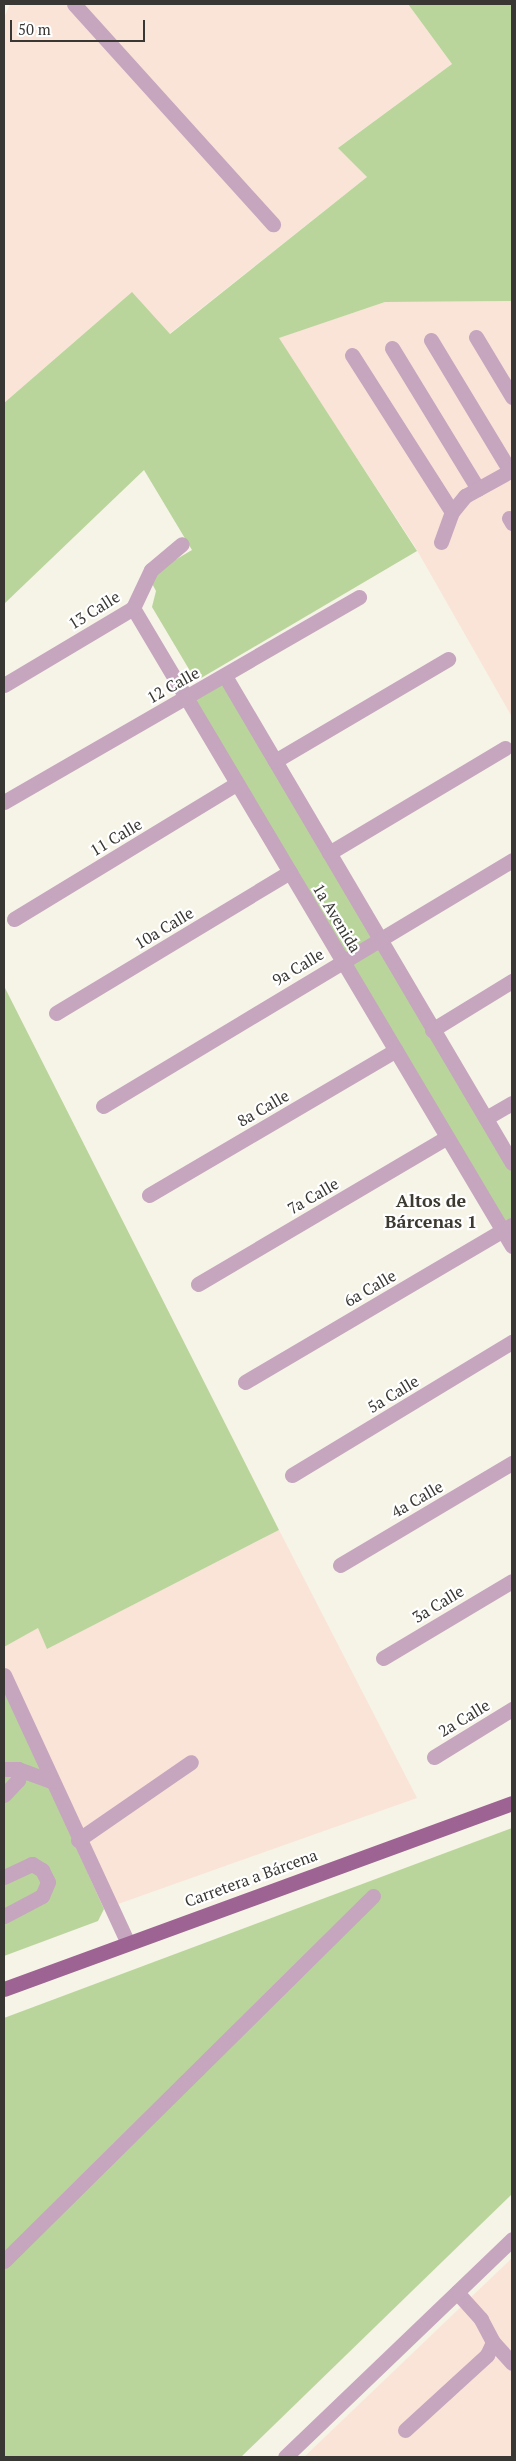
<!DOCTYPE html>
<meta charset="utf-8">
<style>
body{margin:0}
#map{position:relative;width:516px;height:2461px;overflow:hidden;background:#f6f3e7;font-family:"PT Serif",serif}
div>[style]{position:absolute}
.industrial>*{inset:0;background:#fae4d8}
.green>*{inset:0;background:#bad59b}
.minor>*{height:15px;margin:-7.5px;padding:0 7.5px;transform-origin:7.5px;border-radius:7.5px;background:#c6a5bf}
.major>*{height:15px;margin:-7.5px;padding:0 7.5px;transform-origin:7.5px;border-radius:7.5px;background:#9d6393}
span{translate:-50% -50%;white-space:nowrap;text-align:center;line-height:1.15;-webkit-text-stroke:4.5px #fff;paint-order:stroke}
.street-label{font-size:16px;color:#383733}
.neighbourhood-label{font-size:18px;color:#3d3b31;font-weight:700}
.frame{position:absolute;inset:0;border:5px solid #383733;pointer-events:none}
.scale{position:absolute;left:10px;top:20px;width:135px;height:22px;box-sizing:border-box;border:2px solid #383733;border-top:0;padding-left:6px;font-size:15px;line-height:18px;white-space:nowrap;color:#383733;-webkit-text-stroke:4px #fff;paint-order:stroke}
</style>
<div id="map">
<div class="industrial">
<div style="clip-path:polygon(10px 4px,408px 4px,452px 64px,339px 147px,367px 177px,169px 334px,131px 293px,4px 403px,4px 18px)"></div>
<div style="clip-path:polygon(512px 301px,512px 717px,414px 545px,278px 338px,385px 302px)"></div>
<div style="clip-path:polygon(279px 1530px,417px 1798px,104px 1909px,4px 1686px,4px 1647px,39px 1627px,48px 1648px)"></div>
<div style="clip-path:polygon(512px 2258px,512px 2457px,304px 2457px)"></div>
</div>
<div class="green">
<div style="clip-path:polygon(408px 4px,512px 4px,512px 301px,385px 302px,279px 338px,417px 551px,196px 681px,152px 607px,156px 591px,148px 576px,192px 550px,144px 470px,4px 604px,4px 403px,132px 292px,170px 334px,367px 177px,338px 148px,452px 64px)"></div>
<div style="clip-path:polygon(225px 676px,512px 1163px,512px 1246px,186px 697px)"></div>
<div style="clip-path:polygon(4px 986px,279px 1530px,47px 1649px,38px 1628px,4px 1647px)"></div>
<div style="clip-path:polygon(4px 1686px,104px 1909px,98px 1921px,4px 1956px)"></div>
<div style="clip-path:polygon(512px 1828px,512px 2194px,241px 2457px,4px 2457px,4px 2018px)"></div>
</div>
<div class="minor">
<div style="left:74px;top:4px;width:297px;rotate:47.9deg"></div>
<div style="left:476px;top:337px;width:70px;rotate:59deg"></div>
<div style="left:431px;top:340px;width:153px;rotate:58.9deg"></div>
<div style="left:392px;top:348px;width:165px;rotate:58.6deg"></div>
<div style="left:352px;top:355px;width:186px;rotate:57.5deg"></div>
<div style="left:509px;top:518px;width:6px;rotate:59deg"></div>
<div style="left:441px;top:542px;width:32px;rotate:-70deg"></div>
<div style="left:452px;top:512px;width:21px;rotate:-51deg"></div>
<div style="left:465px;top:496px;width:54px;rotate:-29deg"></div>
<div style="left:133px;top:608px;width:742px;rotate:59.29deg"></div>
<div style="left:225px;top:676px;width:565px;rotate:59.49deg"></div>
<div style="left:4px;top:685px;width:150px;rotate:-30.8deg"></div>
<div style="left:133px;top:608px;width:42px;rotate:-64.7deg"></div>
<div style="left:151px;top:570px;width:40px;rotate:-40deg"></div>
<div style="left:275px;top:761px;width:201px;rotate:-30.5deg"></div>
<div style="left:4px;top:802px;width:410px;rotate:-30deg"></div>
<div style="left:329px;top:853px;width:205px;rotate:-30.8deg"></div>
<div style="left:14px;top:919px;width:260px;rotate:-31.3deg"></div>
<div style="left:56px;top:1013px;width:273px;rotate:-31.1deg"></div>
<div style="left:432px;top:1030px;width:94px;rotate:-31.5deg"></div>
<div style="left:103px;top:1106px;width:477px;rotate:-31deg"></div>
<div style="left:486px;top:1118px;width:30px;rotate:-30deg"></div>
<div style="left:149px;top:1195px;width:286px;rotate:-30.4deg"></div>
<div style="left:198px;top:1284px;width:288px;rotate:-30.5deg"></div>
<div style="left:245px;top:1382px;width:310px;rotate:-30.5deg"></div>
<div style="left:292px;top:1475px;width:257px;rotate:-31.2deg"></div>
<div style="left:340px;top:1565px;width:200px;rotate:-30.7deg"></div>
<div style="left:383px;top:1658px;width:150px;rotate:-30.8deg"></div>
<div style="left:4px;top:1675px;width:293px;rotate:65.2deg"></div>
<div style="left:434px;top:1757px;width:92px;rotate:-31.6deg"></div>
<div style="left:4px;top:1769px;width:14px"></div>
<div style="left:18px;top:1769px;width:35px;rotate:20deg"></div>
<div style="left:4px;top:1795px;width:21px;rotate:-47deg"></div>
<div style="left:18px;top:1780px;width:11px;rotate:-90deg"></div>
<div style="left:78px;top:1840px;width:137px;rotate:-34.6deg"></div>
<div style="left:4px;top:1877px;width:31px;rotate:-25deg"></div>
<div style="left:32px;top:1864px;width:12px;rotate:31deg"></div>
<div style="left:42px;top:1870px;width:13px;rotate:63deg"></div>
<div style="left:48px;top:1882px;width:15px;rotate:113deg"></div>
<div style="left:42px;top:1896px;width:43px;rotate:152.2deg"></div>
<div style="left:4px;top:2261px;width:519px;rotate:-44.69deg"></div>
<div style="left:493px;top:2342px;width:28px;rotate:48deg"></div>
<div style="left:405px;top:2430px;width:111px;rotate:-42.4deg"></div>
<div style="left:487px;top:2355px;width:14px;rotate:-65deg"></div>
<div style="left:493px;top:2342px;width:26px;rotate:-118deg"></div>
<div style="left:481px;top:2319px;width:36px;rotate:-132deg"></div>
<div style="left:285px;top:2457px;width:315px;rotate:-43.8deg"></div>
</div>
<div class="major">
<div style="left:4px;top:1989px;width:541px;rotate:-20.11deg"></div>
</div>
<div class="street-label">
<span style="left:94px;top:610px;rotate:-32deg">13 Calle</span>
<span style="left:173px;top:685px;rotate:-29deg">12 Calle</span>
<span style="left:116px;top:837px;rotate:-31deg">11 Calle</span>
<span style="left:337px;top:918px;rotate:59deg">1a Avenida</span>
<span style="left:164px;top:928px;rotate:-31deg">10a Calle</span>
<span style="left:298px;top:967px;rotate:-31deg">9a Calle</span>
<span style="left:263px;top:1108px;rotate:-30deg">8a Calle</span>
<span style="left:313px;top:1196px;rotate:-30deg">7a Calle</span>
<span style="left:370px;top:1288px;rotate:-30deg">6a Calle</span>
<span style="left:393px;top:1394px;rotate:-31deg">5a Calle</span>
<span style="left:417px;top:1499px;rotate:-30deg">4a Calle</span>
<span style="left:438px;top:1604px;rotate:-31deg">3a Calle</span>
<span style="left:464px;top:1718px;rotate:-31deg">2a Calle</span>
<span style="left:251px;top:1878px;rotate:-20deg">Carretera a Bárcena</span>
</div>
<div class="neighbourhood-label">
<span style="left:431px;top:1211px">Altos de<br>Bárcenas 1</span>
</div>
<div class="frame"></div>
<div class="scale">50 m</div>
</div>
